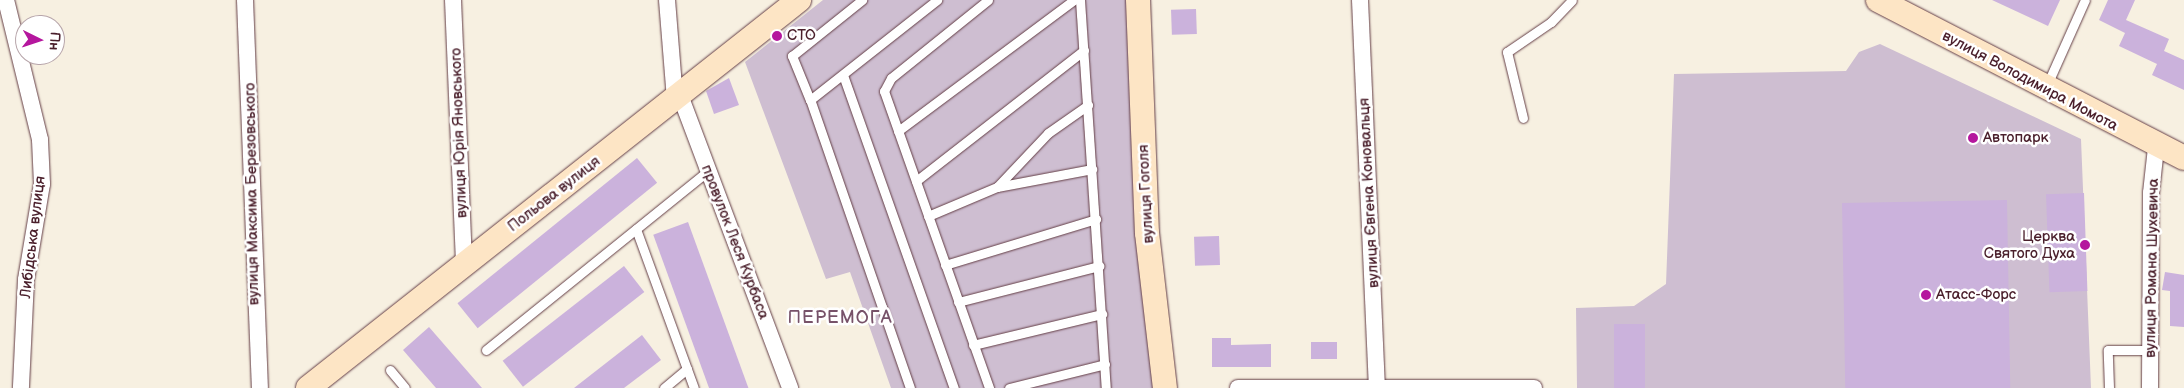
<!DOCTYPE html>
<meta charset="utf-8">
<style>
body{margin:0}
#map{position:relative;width:2184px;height:388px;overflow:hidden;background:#f7f0e1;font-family:"Balsamiq Sans",sans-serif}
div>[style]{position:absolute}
.industrial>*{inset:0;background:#cebed1}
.building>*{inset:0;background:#cbb2dc;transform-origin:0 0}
.roads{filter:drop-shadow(0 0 1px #643e46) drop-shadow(0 0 1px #643e46)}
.lane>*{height:9px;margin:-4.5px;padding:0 4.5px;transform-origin:4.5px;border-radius:4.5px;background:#fff}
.street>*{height:16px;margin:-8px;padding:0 8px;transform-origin:8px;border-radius:8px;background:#fff}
.secondary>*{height:24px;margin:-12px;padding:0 12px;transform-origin:12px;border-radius:12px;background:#fde5c5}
.dots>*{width:14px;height:14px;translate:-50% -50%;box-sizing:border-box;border:2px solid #fff;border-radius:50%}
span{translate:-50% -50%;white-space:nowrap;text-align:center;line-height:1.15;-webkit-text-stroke:5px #fff;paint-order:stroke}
.poi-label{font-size:15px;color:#4a1f2b}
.left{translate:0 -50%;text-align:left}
.right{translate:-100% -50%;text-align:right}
.street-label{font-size:15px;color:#4a1f2b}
.quarter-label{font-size:18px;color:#775269;letter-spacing:1px}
.north{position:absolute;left:15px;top:15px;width:50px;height:50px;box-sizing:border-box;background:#fff;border:1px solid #b7a5aa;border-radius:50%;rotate:94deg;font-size:14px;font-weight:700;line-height:20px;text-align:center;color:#4a1f2b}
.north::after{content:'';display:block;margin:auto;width:18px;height:22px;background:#b5179e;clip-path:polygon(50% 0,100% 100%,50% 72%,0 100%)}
</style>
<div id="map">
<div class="industrial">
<div style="clip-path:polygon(823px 0,1130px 0,1156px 388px,891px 388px,850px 272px,826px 279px,745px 62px)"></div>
<div style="clip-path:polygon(1880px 44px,2081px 139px,2091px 388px,1577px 388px,1576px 308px,1634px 306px,1666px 284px,1674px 74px,1846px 71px,1859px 52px)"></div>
</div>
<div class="building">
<div style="clip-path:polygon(1992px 0,2060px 0,2048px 26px)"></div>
<div style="clip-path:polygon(2108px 0,2135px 0,2126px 20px,2169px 39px,2164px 51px,2184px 60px,2184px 90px,2152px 75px,2157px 64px,2119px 46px,2125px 33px,2099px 20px)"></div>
<div style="left:1196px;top:9px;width:25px;height:25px;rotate:88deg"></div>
<div style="clip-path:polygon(729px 78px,739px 105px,714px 114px,706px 91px)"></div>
<div style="left:637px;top:158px;width:32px;height:231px;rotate:51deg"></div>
<div style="left:2084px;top:193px;width:98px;height:38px;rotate:88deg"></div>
<div style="left:2007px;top:200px;width:188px;height:165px;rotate:89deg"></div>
<div style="left:688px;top:222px;width:177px;height:37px;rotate:70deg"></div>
<div style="left:1219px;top:236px;width:29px;height:25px;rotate:88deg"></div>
<div style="left:624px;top:266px;width:33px;height:154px;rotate:52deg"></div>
<div style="clip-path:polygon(2165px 272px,2184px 275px,2184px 327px,2170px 326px,2170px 291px,2162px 290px)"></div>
<div style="left:1614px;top:324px;width:31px;height:64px"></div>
<div style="clip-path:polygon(429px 327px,482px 388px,436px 388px,403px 350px)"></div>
<div style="clip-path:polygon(642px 335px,661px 360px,624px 388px,574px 388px)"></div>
<div style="clip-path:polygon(1212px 338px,1231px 338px,1231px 345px,1271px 344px,1271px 367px,1212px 367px)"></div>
<div style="left:1311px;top:342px;width:26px;height:17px"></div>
</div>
<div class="roads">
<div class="lane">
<div style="left:988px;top:0;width:124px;rotate:141.2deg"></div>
<div style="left:891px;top:78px;width:15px;rotate:118deg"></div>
<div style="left:884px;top:91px;width:315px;rotate:70.5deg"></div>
<div style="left:1080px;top:0;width:389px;rotate:86.2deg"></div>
<div style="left:843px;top:75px;width:332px;rotate:70.5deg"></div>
<div style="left:2046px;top:87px;width:95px;rotate:-65.9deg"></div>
<div style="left:810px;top:100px;width:48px;rotate:-112.2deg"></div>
<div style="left:792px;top:56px;width:90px;rotate:-38.7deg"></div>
<div style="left:1523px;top:118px;width:68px;rotate:-103.6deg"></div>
<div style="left:1507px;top:52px;width:53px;rotate:-34.3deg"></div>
<div style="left:1551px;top:22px;width:30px;rotate:-46deg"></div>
<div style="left:898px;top:131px;width:219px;rotate:-36.7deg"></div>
<div style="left:916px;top:181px;width:213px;rotate:-37.9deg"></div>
<div style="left:997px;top:187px;width:74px;rotate:-46.6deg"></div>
<div style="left:1048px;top:133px;width:49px;rotate:-35deg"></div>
<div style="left:928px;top:216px;width:75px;rotate:-22.8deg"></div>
<div style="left:997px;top:187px;width:97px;rotate:-10.7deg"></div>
<div style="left:636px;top:229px;width:169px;rotate:70deg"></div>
<div style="left:945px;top:265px;width:158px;rotate:-16.9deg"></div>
<div style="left:958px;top:302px;width:146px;rotate:-14.3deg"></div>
<div style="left:973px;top:345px;width:133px;rotate:-13.5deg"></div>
<div style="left:486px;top:350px;width:285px;rotate:-38.9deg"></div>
<div style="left:390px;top:370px;width:23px;rotate:50deg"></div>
<div style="left:664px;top:388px;width:30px;rotate:-40deg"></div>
<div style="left:910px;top:388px;width:305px;rotate:-109.1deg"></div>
<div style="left:810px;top:100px;width:162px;rotate:-38.2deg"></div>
<div style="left:1009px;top:388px;width:99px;rotate:-14deg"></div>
<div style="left:2109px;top:388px;width:38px;rotate:-92deg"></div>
<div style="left:2108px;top:350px;width:42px"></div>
</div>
<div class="street">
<div style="left:6px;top:0;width:144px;rotate:76.3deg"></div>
<div style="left:40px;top:140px;width:44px;rotate:87.4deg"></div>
<div style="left:42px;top:184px;width:97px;rotate:99.5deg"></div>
<div style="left:26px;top:280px;width:108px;rotate:92.7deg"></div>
<div style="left:245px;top:0;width:388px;rotate:87.8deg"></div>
<div style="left:453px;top:0;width:265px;rotate:87.6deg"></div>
<div style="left:667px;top:0;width:99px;rotate:85.4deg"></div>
<div style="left:1360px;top:0;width:387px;rotate:87.5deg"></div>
<div style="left:680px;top:95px;width:313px;rotate:69.4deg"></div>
<div style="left:1238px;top:388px;width:296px"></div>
<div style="left:2150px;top:388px;width:195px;rotate:-89.7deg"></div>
<div style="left:2151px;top:193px;width:45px;rotate:-83.7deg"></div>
</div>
<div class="secondary">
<div style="left:1138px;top:0;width:233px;rotate:87.8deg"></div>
<div style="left:1147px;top:233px;width:156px;rotate:83.4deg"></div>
<div style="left:1878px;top:0;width:344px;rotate:27.3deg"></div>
<div style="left:308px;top:388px;width:626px;rotate:-38.32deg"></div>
</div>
</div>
<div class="dots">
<div style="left:777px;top:36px;background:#b5179e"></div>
<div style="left:1973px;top:138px;background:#b5179e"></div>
<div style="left:2085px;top:245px;background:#b5179e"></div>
<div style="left:1926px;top:295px;background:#b5179e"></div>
</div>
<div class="poi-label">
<span class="left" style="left:787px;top:36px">СТО</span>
<span class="left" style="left:1983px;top:138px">Автопарк</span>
<span class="right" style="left:2075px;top:245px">Церква<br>Святого Духа</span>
<span class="left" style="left:1936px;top:295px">Атасс-Форс</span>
</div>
<div class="street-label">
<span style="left:2030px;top:81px;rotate:28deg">вулиця Володимира Момота</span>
<span style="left:459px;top:133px;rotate:-92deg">вулиця Юрія Яновського</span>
<span style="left:1369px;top:193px;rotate:-93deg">вулиця Євгена Коновальця</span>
<span style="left:252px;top:194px;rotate:-91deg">вулиця Максима Березовського</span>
<span style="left:554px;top:194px;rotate:-38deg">Польова вулиця</span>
<span style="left:1146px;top:194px;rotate:-93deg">вулиця Гоголя</span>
<span style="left:33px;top:237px;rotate:-83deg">Либідська вулиця</span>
<span style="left:735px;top:242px;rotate:69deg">провулок Леся Курбаса</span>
<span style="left:2152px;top:268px;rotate:-89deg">вулиця Романа Шухевича</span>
</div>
<div class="quarter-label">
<span style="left:840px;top:318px">ПЕРЕМОГА</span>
</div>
<div class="north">Пн</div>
</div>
